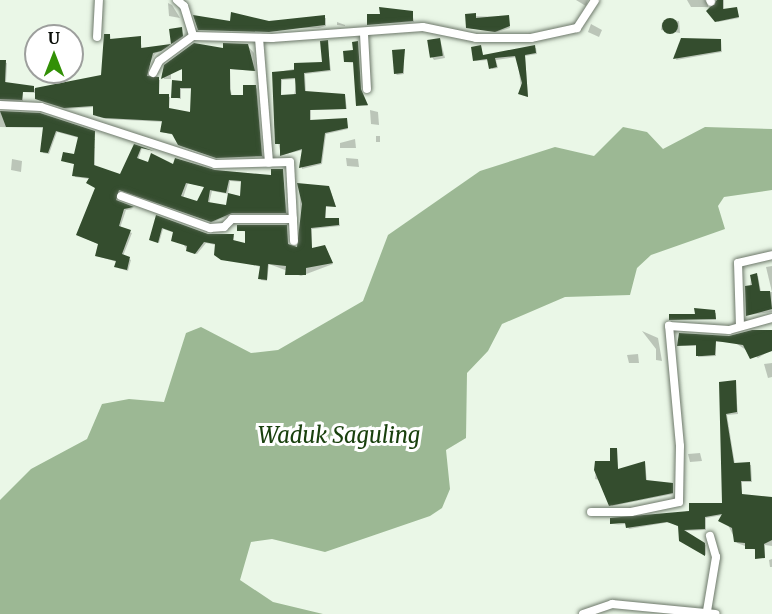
<!DOCTYPE html>
<style>
body{margin:0}
#map{position:relative;width:772px;height:614px;overflow:hidden;background:#eaf7e7;font-family:Merriweather,serif}
div>[style]{position:absolute}
.water>*{inset:0;background:#9cb894}
.shadow>*{inset:0;background:#0003;transform-origin:0 0}
.building>*{inset:0;background:#344d2e;transform-origin:0 0}
.round{border-radius:50%}
.roads{filter:drop-shadow(0 0 2px #6c7769) drop-shadow(0 0 2px #6c7769)}
.minor>*{height:8px;margin:-4px;padding:0 4px;transform-origin:4px;border-radius:4px;background:#fff}
span{translate:-50% -50%;white-space:nowrap;text-align:center;line-height:1.15;-webkit-text-stroke:6px #fff;paint-order:stroke}
.water-label{font-size:22px;color:#19400d;font-style:italic}
.north{position:absolute;left:24px;top:24px;width:60px;height:60px;box-sizing:border-box;background:#fff;border:2px solid #9d9f9d;border-radius:50%;rotate:0deg;font-size:16px;font-weight:700;line-height:24px;text-align:center;color:#0a0e09}
.north::after{content:'';display:block;margin:auto;width:21px;height:27px;background:#329006;clip-path:polygon(50% 0,100% 100%,50% 72%,0 100%)}
</style>
<div id="map">
<div class="water">
<div style="clip-path:polygon(623px 127px,647px 132px,663px 149px,705px 127px,772px 129px,772px 190px,724px 197px,718px 206px,725px 229px,651px 255px,637px 268px,630px 295px,565px 297px,502px 324px,488px 351px,467px 373px,466px 438px,446px 450px,450px 489px,442px 508px,430px 516px,325px 552px,272px 539px,251px 542px,240px 580px,273px 602px,323px 614px,0 614px,0 500px,31px 469px,87px 439px,102px 404px,129px 399px,164px 402px,186px 333px,201px 327px,251px 353px,278px 350px,363px 301px,388px 235px,480px 171px,555px 147px,594px 156px)"></div>
</div>
<div class="shadow">
<div style="clip-path:polygon(576px 0,588px 0,586px 6px)"></div>
<div style="clip-path:polygon(687px 0,708px 0,708px 7px,691px 7px)"></div>
<div style="clip-path:polygon(717px 0,724px 0,724px 11px,737px 9px,739px 18px,718px 22px,708px 11px,718px 6px)"></div>
<div style="clip-path:polygon(168px 3px,172px 5px,180px 18px,169px 16px)"></div>
<div style="clip-path:polygon(412px 12px,414px 22px,368px 24px)"></div>
<div style="clip-path:polygon(467px 16px,508px 17px,510px 28px,497px 32px,469px 28px)"></div>
<div style="clip-path:polygon(326px 18px,326px 26px,319px 28px,199px 29px)"></div>
<div style="clip-path:polygon(679px 21px,680px 33px,661px 30px,662px 23px)"></div>
<div style="clip-path:polygon(337px 22px,345px 25px,345px 26px,337px 25px)"></div>
<div style="clip-path:polygon(591px 24px,602px 30px,599px 37px,588px 32px)"></div>
<div style="clip-path:polygon(181px 29px,183px 37px,173px 45px,171px 30px)"></div>
<div style="clip-path:polygon(110px 35px,111px 41px,140px 38px,142px 49px,173px 45px,155px 54px,147px 68px,150px 80px,160px 80px,159px 95px,170px 97px,169px 110px,191px 113px,192px 89px,181px 89px,181px 99px,173px 97px,184px 82px,184px 69px,171px 71px,171px 79px,164px 79px,162px 73px,199px 45px,208px 50px,247px 45px,254px 53px,256px 71px,230px 69px,231px 91px,232px 97px,244px 97px,257px 88px,263px 157px,218px 158px,181px 146px,174px 135px,162px 132px,164px 122px,106px 119px,96px 116px,94px 107px,66px 109px,38px 100px,36px 93px,23px 92px,23px 101px,0 102px,0 61px,7px 63px,6px 83px,35px 89px,102px 76px)"></div>
<div style="clip-path:polygon(440px 39px,445px 58px,434px 60px,432px 57px)"></div>
<div style="clip-path:polygon(682px 40px,721px 40px,722px 52px,676px 60px)"></div>
<div style="clip-path:polygon(evenodd,327px 42px,331px 71px,305px 74px,306px 93px,345px 96px,347px 109px,311px 110px,311px 121px,346px 119px,348px 129px,326px 134px,322px 164px,302px 169px,303px 150px,281px 155px,274px 125px,274px 73px,323px 63px,327px 42px,297px 79px,294px 96px,281px 97px,282px 80px,297px 79px)"></div>
<div style="clip-path:polygon(357px 43px,361px 92px,368px 106px,358px 105px,355px 63px,345px 62px)"></div>
<div style="clip-path:polygon(481px 47px,483px 56px,536px 48px,537px 54px,525px 56px,528px 97px,522px 95px,517px 57px,496px 60px,498px 68px,492px 69px,489px 60px,475px 61px)"></div>
<div style="clip-path:polygon(404px 51px,404px 74px,397px 75px,396px 74px)"></div>
<div style="clip-path:polygon(370px 110px,378px 112px,379px 125px,371px 124px)"></div>
<div style="clip-path:polygon(evenodd,0 111px,40px 115px,94px 133px,95px 167px,121px 175px,135px 146px,142px 148px,138px 160px,149px 164px,273px 176px,282px 171px,287px 214px,234px 214px,213px 222px,121px 190px,117px 202px,133px 209px,126px 210px,120px 228px,132px 233px,123px 256px,131px 260px,128px 271px,118px 268px,117px 262px,97px 256px,100px 245px,80px 236px,97px 188px,90px 179px,75px 177px,75px 164px,63px 160px,75px 156px,79px 138px,57px 132px,49px 154px,43px 153px,45px 128px,0 127px,0 111px,230px 181px,242px 182px,241px 198px,227px 207px,209px 204px,212px 191px,228px 194px,230px 181px,0 111px,188px 183px,205px 187px,198px 203px,183px 198px,188px 183px)"></div>
<div style="left:376px;top:136px;width:4px;height:6px"></div>
<div style="clip-path:polygon(355px 139px,356px 148px,340px 148px,340px 143px)"></div>
<div style="clip-path:polygon(346px 158px,358px 159px,359px 167px,347px 166px)"></div>
<div style="clip-path:polygon(12px 159px,22px 161px,21px 172px,11px 170px)"></div>
<div style="clip-path:polygon(299px 185px,330px 189px,336px 207px,326px 207px,326px 220px,339px 220px,340px 226px,312px 229px,312px 249px,326px 248px,333px 264px,301px 276px,269px 264px,267px 281px,261px 280px,261px 267px,217px 256px,216px 245px,206px 243px,197px 254px,189px 252px,175px 233px,163px 229px,159px 243px,150px 240px,157px 217px,208px 236px,234px 236px,234px 242px,246px 245px,247px 232px,239px 230px,286px 227px,289px 246px,295px 249px,302px 241px)"></div>
<div style="clip-path:polygon(772px 266px,772px 292px,766px 267px)"></div>
<div style="clip-path:polygon(751px 276px,758px 276px,761px 292px,772px 292px,772px 312px,748px 315px)"></div>
<div style="clip-path:polygon(716px 313px,716px 320px,671px 319px,671px 315px)"></div>
<div style="clip-path:polygon(642px 331px,658px 338px,662px 361px,656px 360px,656px 349px)"></div>
<div style="clip-path:polygon(772px 331px,772px 349px,758px 358px,734px 342px,716px 342px,716px 356px,698px 357px,698px 346px,679px 346px)"></div>
<div style="clip-path:polygon(627px 355px,638px 354px,639px 363px,629px 363px)"></div>
<div style="clip-path:polygon(772px 363px,772px 377px,768px 378px,764px 364px)"></div>
<div style="clip-path:polygon(735px 381px,738px 414px,727px 415px,735px 465px,751px 465px,752px 482px,742px 482px,742px 496px,772px 499px,772px 546px,765px 545px,765px 557px,757px 557px,756px 550px,737px 543px,723px 515px,706px 518px,706px 530px,683px 531px,706px 545px,706px 555px,682px 542px,679px 527px,670px 522px,629px 529px,626px 524px,613px 525px,723px 505px,720px 383px)"></div>
<div style="clip-path:polygon(616px 449px,618px 470px,645px 463px,647px 481px,672px 484px,673px 494px,612px 506px,604px 481px,595px 479px,597px 462px,612px 462px)"></div>
<div style="clip-path:polygon(688px 454px,700px 453px,702px 461px,690px 462px)"></div>
<div style="clip-path:polygon(772px 559px,772px 567px,770px 567px,769px 560px)"></div>
</div>
<div class="building">
<div style="clip-path:polygon(717px 0,723px 0,723px 9px,737px 7px,739px 17px,715px 22px,706px 11px)"></div>
<div style="clip-path:polygon(379px 7px,413px 11px,413px 21px,367px 25px,367px 14px,380px 14px)"></div>
<div style="clip-path:polygon(231px 12px,269px 21px,325px 15px,325px 25px,269px 32px,198px 30px,193px 15px,230px 21px)"></div>
<div style="clip-path:polygon(476px 13px,476px 18px,509px 15px,510px 26px,495px 32px,466px 28px,465px 14px)"></div>
<div class="round" style="left:662px;top:18px;width:16px;height:16px"></div>
<div style="clip-path:polygon(182px 27px,183px 36px,161px 51px,153px 53px,147px 76px,159px 77px,159px 94px,169px 94px,169px 108px,190px 112px,191px 88px,180px 88px,180px 98px,171px 98px,172px 80px,182px 81px,182px 69px,161px 79px,164px 65px,194px 43px,223px 48px,223px 43px,248px 44px,255px 71px,230px 69px,230px 89px,231px 95px,243px 95px,243px 85px,256px 85px,262px 156px,216px 158px,178px 145px,172px 134px,160px 132px,162px 121px,104px 118px,93px 115px,93px 106px,64px 108px,35px 99px,35px 88px,101px 75px,104px 34px,110px 34px,110px 39px,141px 36px,141px 48px,171px 44px,169px 29px)"></div>
<div style="left:440px;top:38px;width:18px;height:13px;rotate:81deg"></div>
<div style="clip-path:polygon(681px 38px,721px 39px,721px 51px,673px 59px)"></div>
<div style="clip-path:polygon(evenodd,328px 40px,330px 70px,304px 73px,305px 91px,345px 94px,346px 109px,310px 110px,310px 120px,347px 118px,348px 128px,325px 133px,321px 163px,299px 168px,302px 149px,280px 156px,280px 144px,275px 144px,272px 72px,294px 70px,294px 63px,322px 62px,320px 41px,328px 40px,295px 78px,296px 94px,281px 95px,281px 79px,295px 78px)"></div>
<div style="clip-path:polygon(358px 41px,361px 89px,368px 105px,356px 106px,353px 62px,344px 62px,343px 51px,353px 50px,352px 42px)"></div>
<div style="clip-path:polygon(481px 45px,483px 55px,535px 45px,536px 53px,525px 55px,528px 97px,518px 94px,522px 83px,515px 56px,495px 58px,497px 67px,489px 69px,487px 59px,473px 61px,471px 47px)"></div>
<div style="clip-path:polygon(405px 49px,403px 73px,394px 74px,392px 50px)"></div>
<div style="clip-path:polygon(0 60px,6px 60px,5px 82px,34px 86px,34px 92px,23px 92px,22px 100px,0 99px)"></div>
<div style="clip-path:polygon(evenodd,0 111px,40px 113px,95px 131px,94px 165px,120px 174px,134px 144px,154px 151px,141px 148px,137px 158px,148px 162px,151px 153px,173px 164px,175px 158px,215px 170px,271px 175px,271px 169px,283px 169px,286px 213px,232px 213px,211px 222px,119px 190px,116px 200px,134px 207px,124px 209px,119px 226px,131px 230px,122px 254px,130px 257px,127px 270px,114px 267px,116px 261px,95px 256px,98px 244px,76px 235px,95px 188px,86px 183px,89px 178px,72px 176px,74px 164px,61px 161px,63px 152px,74px 154px,78px 137px,56px 131px,48px 153px,40px 152px,43px 127px,6px 127px,0 111px,229px 180px,241px 181px,240px 196px,228px 193px,226px 205px,208px 202px,210px 190px,226px 193px,229px 180px,0 111px,186px 183px,204px 187px,197px 201px,181px 196px,186px 183px)"></div>
<div style="clip-path:polygon(297px 183px,329px 186px,336px 207px,326px 206px,325px 218px,339px 218px,339px 225px,311px 228px,312px 248px,325px 245px,333px 263px,306px 268px,306px 275px,285px 275px,286px 266px,268px 264px,267px 280px,258px 279px,260px 266px,221px 260px,214px 255px,215px 244px,204px 242px,195px 254px,186px 251px,187px 246px,171px 241px,173px 232px,162px 228px,158px 243px,149px 240px,156px 215px,208px 234px,234px 234px,233px 240px,245px 243px,245px 231px,237px 231px,237px 225px,287px 225px,288px 244px,297px 247px,302px 204px)"></div>
<div style="clip-path:polygon(757px 273px,760px 291px,770px 291px,772px 309px,746px 316px,745px 286px,752px 285px,750px 275px)"></div>
<div style="clip-path:polygon(694px 308px,715px 310px,716px 319px,669px 320px,669px 314px,695px 314px)"></div>
<div style="clip-path:polygon(752px 330px,772px 330px,772px 351px,750px 359px,743px 345px,716px 341px,715px 355px,702px 356px,696px 356px,696px 345px,677px 346px,679px 333px,729px 336px)"></div>
<div style="clip-path:polygon(736px 380px,737px 412px,726px 414px,734px 463px,750px 462px,751px 481px,741px 481px,742px 494px,772px 497px,772px 540px,764px 544px,765px 558px,755px 559px,755px 549px,745px 549px,745px 543px,734px 542px,732px 528px,718px 521px,722px 514px,705px 517px,705px 529px,684px 530px,705px 543px,705px 556px,679px 541px,678px 526px,667px 522px,626px 528px,625px 523px,610px 524px,610px 518px,689px 511px,689px 503px,722px 503px,719px 382px)"></div>
<div style="clip-path:polygon(610px 448px,617px 448px,618px 469px,645px 461px,646px 480px,673px 483px,673px 493px,609px 506px,594px 470px,595px 461px,610px 461px)"></div>
</div>
<div class="roads">
<div class="minor">
<div style="left:177px;top:0;width:9px;rotate:41deg"></div>
<div style="left:184px;top:6px;width:31px;rotate:73deg"></div>
<div style="left:710px;top:0;width:2px;rotate:63deg"></div>
<div style="left:364px;top:34px;width:55px;rotate:86.9deg"></div>
<div style="left:193px;top:36px;width:79px;rotate:1.5deg"></div>
<div style="left:272px;top:38px;width:151px;rotate:-4.2deg"></div>
<div style="left:423px;top:27px;width:54px;rotate:11.7deg"></div>
<div style="left:476px;top:38px;width:55px"></div>
<div style="left:531px;top:38px;width:47px;rotate:-12.3deg"></div>
<div style="left:577px;top:28px;width:33px;rotate:-57deg"></div>
<div style="left:97px;top:37px;width:37px;rotate:-87deg"></div>
<div style="left:259px;top:38px;width:125px;rotate:85.4deg"></div>
<div style="left:153px;top:73px;width:13px;rotate:-63deg"></div>
<div style="left:159px;top:61px;width:42px;rotate:-36.3deg"></div>
<div style="left:0;top:105px;width:41px;rotate:2.8deg"></div>
<div style="left:41px;top:107px;width:183px;rotate:18.1deg"></div>
<div style="left:215px;top:164px;width:75px;rotate:-1.5deg"></div>
<div style="left:290px;top:162px;width:79px;rotate:87.1deg"></div>
<div style="left:121px;top:196px;width:95px;rotate:19.8deg"></div>
<div style="left:210px;top:228px;width:14px;rotate:-4deg"></div>
<div style="left:224px;top:227px;width:11px;rotate:-45deg"></div>
<div style="left:232px;top:219px;width:61px"></div>
<div style="left:740px;top:326px;width:63px;rotate:-91.8deg"></div>
<div style="left:738px;top:263px;width:35px;rotate:-13deg"></div>
<div style="left:591px;top:512px;width:40px"></div>
<div style="left:631px;top:512px;width:49px;rotate:-11.8deg"></div>
<div style="left:679px;top:502px;width:56px;rotate:-89deg"></div>
<div style="left:680px;top:446px;width:121px;rotate:-95.2deg"></div>
<div style="left:669px;top:326px;width:60px;rotate:3.8deg"></div>
<div style="left:729px;top:330px;width:45px;rotate:-15.6deg"></div>
<div style="left:707px;top:611px;width:55px;rotate:-80.5deg"></div>
<div style="left:716px;top:557px;width:22px;rotate:-106deg"></div>
<div style="left:583px;top:614px;width:31px;rotate:-19deg"></div>
<div style="left:612px;top:604px;width:104px;rotate:5.5deg"></div>
</div>
</div>
<div class="water-label">
<span style="left:339px;top:436px">Waduk Saguling</span>
</div>
<div class="north">U</div>
</div>
